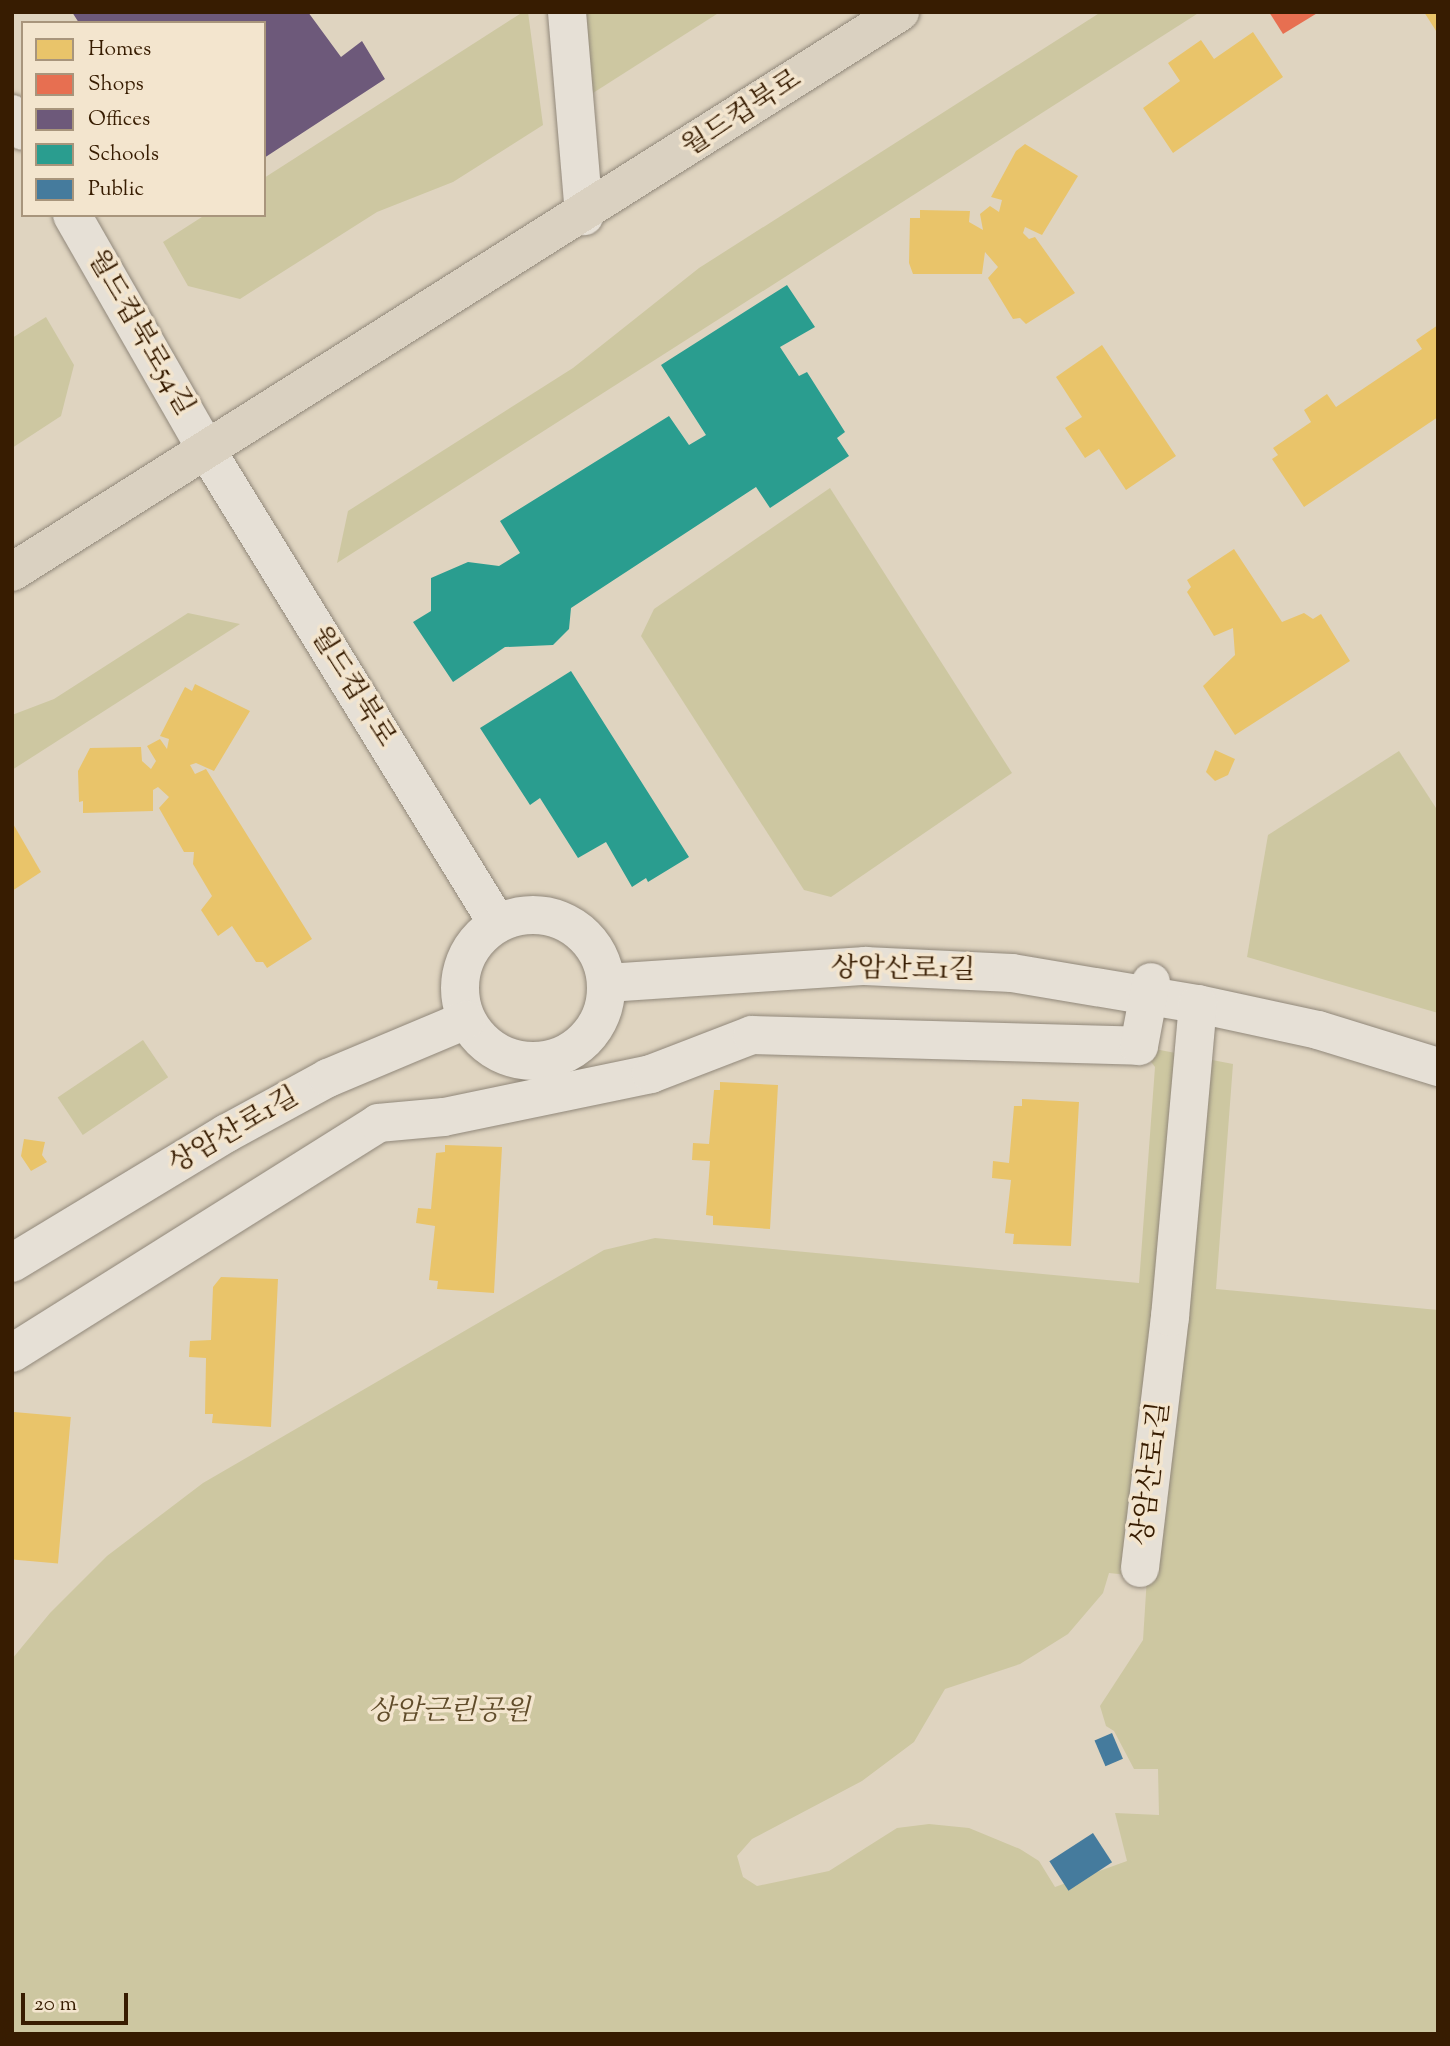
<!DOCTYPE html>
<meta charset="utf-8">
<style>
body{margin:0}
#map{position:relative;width:1450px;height:2046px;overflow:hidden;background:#dfd4c0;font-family:"Sorts Mill Goudy","Noto Serif KR",serif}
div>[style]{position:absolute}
.green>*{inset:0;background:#cdc7a1;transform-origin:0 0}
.homes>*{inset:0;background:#e9c46a;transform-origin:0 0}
.shops>*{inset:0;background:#e76f51}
.offices>*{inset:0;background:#6d597a}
.schools>*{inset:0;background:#2a9d8f}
.public>*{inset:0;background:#457b9d;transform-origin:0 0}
.roads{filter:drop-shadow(0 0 2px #91887a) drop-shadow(0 0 2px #91887a)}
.minor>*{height:38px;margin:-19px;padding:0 19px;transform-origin:19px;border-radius:19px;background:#e6e0d6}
.minor>.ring{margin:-19px;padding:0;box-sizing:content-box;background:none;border:38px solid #e6e0d6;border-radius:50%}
.major>*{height:38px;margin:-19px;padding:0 19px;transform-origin:19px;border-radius:19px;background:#dad1c1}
span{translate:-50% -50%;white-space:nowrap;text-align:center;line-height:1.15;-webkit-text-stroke:7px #f3e5ce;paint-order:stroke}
.street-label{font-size:28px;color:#371c01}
.park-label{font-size:28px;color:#604c2a;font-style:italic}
.frame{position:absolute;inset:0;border:14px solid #371c01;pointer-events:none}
.legend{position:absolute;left:21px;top:21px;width:245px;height:196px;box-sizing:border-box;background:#f3e5ce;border:2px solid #a8957c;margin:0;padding:9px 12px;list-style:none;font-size:21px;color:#371c01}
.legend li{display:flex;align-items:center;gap:14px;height:35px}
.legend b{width:35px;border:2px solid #a8957c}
.scale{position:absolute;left:21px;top:1993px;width:107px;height:32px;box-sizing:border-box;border:4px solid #371c01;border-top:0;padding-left:9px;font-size:21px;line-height:24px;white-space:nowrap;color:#371c01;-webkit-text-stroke:5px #f3e5ce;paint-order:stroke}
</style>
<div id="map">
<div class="green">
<div style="clip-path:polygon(523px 12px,528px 12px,543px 125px,453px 182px,377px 212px,240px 299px,188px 286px,163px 242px,205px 215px,264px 215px,264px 178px)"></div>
<div style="clip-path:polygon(582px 12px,720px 12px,593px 93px)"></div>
<div style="clip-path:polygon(1101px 12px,1200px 12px,337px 563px,348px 511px,573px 368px,699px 268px)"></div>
<div style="clip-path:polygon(46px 317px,74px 365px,61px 416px,12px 448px,12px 338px)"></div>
<div style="clip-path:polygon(830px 488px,1012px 773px,831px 897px,804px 890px,641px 636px,654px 609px)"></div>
<div style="clip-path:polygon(188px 613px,240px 624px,12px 770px,12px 715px,54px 699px)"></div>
<div style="clip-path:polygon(1399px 751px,1438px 811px,1438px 1013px,1247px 957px,1268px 835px)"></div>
<div style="left:143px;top:1040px;width:45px;height:103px;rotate:56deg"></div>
<div style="clip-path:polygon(evenodd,1139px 1046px,1233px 1064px,1216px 1289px,1438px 1310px,1438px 2034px,12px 2034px,12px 1659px,50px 1613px,107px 1556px,203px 1483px,604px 1250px,655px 1238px,1139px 1283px,1155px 1067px,1139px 1046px,1109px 1573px,1147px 1577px,1143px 1640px,1100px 1706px,1106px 1726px,1114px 1731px,1134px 1769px,1158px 1769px,1159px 1815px,1115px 1813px,1127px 1861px,1055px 1887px,1039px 1861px,1020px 1849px,969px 1828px,929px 1824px,897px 1828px,829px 1871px,757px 1886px,743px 1877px,737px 1856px,752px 1839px,862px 1781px,914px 1742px,945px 1689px,1020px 1664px,1068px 1634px,1103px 1593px,1109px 1573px)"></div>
</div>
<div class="homes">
<div style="clip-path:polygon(1424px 12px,1438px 12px,1438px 34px)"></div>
<div style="clip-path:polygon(1253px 32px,1283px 77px,1173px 153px,1143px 108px,1180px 81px,1168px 63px,1201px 40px,1214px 59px)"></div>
<div style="clip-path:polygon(1025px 144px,1078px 176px,1042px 235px,1025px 227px,1023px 233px,1029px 239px,1035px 237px,1075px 293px,1026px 324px,1020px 318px,1013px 319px,988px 278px,998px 267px,985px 252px,982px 274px,913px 274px,909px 263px,910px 218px,920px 218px,920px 210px,970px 211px,969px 222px,983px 230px,980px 214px,990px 206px,999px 212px,1002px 200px,991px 197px,1016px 151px)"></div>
<div style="clip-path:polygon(1438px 325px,1438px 417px,1304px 507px,1272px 459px,1278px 455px,1273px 448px,1311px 422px,1304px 410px,1327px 394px,1336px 407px,1422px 349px,1416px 340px)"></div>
<div style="clip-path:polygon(1102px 345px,1176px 456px,1126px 490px,1099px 449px,1085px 458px,1065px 428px,1082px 417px,1056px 377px)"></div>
<div style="clip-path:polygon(1234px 549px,1282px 622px,1304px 613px,1313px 619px,1321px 614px,1350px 661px,1235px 735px,1203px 686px,1235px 655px,1233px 628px,1214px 636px,1187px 592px,1191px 587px,1187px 580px)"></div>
<div style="clip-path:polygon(195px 684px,250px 711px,214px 771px,196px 763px,190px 765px,195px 774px,206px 769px,312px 939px,267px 968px,263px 962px,256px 962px,232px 926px,218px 936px,201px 910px,212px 896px,193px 864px,194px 852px,184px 852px,159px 808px,169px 797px,158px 787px,153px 790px,153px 811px,83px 813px,83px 801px,79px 802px,78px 771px,90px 748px,141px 747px,142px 761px,151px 769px,156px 761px,147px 746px,160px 739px,167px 749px,169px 739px,160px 736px,185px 687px,192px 691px)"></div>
<div style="clip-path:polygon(1215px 750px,1235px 759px,1228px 775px,1215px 781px,1206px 772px)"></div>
<div style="clip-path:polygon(12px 822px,41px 872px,12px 891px)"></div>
<div style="clip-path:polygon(720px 1082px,778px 1085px,770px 1229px,713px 1225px,713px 1216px,706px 1215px,710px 1161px,692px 1160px,693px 1143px,709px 1144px,714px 1090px,720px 1090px)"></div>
<div style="clip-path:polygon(1022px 1099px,1079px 1102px,1071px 1246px,1013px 1244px,1014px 1234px,1005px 1233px,1011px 1180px,992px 1178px,993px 1161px,1009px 1163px,1014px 1106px,1022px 1106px)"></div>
<div style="clip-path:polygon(24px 1139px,45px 1142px,42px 1155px,47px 1162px,31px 1171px,21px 1156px)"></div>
<div style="clip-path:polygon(445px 1145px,502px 1147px,494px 1293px,437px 1289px,438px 1281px,429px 1280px,435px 1226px,416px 1223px,418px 1208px,431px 1209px,436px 1153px,445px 1152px)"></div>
<div style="clip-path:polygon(221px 1277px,278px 1279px,271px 1427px,212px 1423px,213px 1414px,205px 1414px,206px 1358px,189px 1357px,190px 1341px,211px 1340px,213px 1287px)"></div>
<div style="left:14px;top:1412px;width:57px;height:147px;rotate:5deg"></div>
</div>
<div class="shops">
<div style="clip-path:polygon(1269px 12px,1319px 12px,1283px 34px)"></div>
</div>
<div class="offices">
<div style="clip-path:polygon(72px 12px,308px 12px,341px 57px,362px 41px,385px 79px,264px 158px,264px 23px,79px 23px)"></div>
</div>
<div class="schools">
<div style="clip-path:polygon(787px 285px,815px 327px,780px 347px,799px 376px,807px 372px,845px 432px,837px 438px,849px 456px,770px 508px,756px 487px,571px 608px,569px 629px,553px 645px,505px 647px,453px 682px,413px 622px,431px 611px,431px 578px,468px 562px,499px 566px,520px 553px,500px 521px,669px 416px,689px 445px,706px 435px,661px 365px)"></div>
<div style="clip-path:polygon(571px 671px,689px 857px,648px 882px,646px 878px,632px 887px,606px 842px,578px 858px,540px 798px,530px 805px,480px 728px)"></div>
</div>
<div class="public">
<div style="left:1112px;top:1733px;width:28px;height:19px;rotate:67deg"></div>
<div style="left:1093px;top:1833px;width:35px;height:52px;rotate:57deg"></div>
</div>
<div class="roads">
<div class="minor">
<div style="left:567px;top:12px;width:205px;rotate:85.2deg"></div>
<div style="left:12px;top:114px;width:20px;rotate:57deg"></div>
<div style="left:72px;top:215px;width:272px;rotate:60.2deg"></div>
<div style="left:207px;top:451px;width:554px;rotate:58.43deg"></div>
<div class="ring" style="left:460px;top:915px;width:108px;height:108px"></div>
<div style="left:607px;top:983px;width:259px;rotate:-3.8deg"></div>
<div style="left:865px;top:966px;width:147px;rotate:2.7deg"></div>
<div style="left:1012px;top:973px;width:189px;rotate:9.5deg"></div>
<div style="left:1198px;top:1004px;width:123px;rotate:12.2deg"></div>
<div style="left:1318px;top:1030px;width:126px;rotate:17.1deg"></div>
<div style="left:12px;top:1263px;width:251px;rotate:-31.2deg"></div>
<div style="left:227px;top:1133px;width:115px;rotate:-28.6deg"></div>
<div style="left:328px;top:1078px;width:150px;rotate:-22.8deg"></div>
<div style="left:12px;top:1353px;width:432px;rotate:-32.1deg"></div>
<div style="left:378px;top:1123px;width:66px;rotate:-5.2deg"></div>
<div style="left:444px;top:1117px;width:211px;rotate:-11.7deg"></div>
<div style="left:651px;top:1074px;width:108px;rotate:-21.1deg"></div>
<div style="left:752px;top:1035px;width:387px;rotate:1.6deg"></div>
<div style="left:1139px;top:1046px;width:65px;rotate:-79.4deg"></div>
<div style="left:1140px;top:1568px;width:253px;rotate:-83.2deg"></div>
<div style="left:1170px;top:1317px;width:314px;rotate:-84.9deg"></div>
</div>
<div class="major">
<div style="left:12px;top:572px;width:1050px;rotate:-32.24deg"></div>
</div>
</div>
<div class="street-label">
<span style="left:742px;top:114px;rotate:-33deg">월드컵북로</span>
<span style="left:140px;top:333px;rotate:60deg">월드컵북로54길</span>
<span style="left:352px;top:687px;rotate:58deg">월드컵북로</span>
<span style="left:903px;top:970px;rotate:1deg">상암산로1길</span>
<span style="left:234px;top:1131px;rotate:-30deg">상암산로1길</span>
<span style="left:1152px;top:1474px;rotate:-83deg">상암산로1길</span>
</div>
<div class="park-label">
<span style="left:449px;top:1712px">상암근린공원</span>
</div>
<div class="frame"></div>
<ul class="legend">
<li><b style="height:19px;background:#e9c46a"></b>Homes</li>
<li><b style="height:19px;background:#e76f51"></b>Shops</li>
<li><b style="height:19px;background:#6d597a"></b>Offices</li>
<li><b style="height:19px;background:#2a9d8f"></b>Schools</li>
<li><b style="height:19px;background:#457b9d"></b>Public</li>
</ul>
<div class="scale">20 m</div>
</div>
